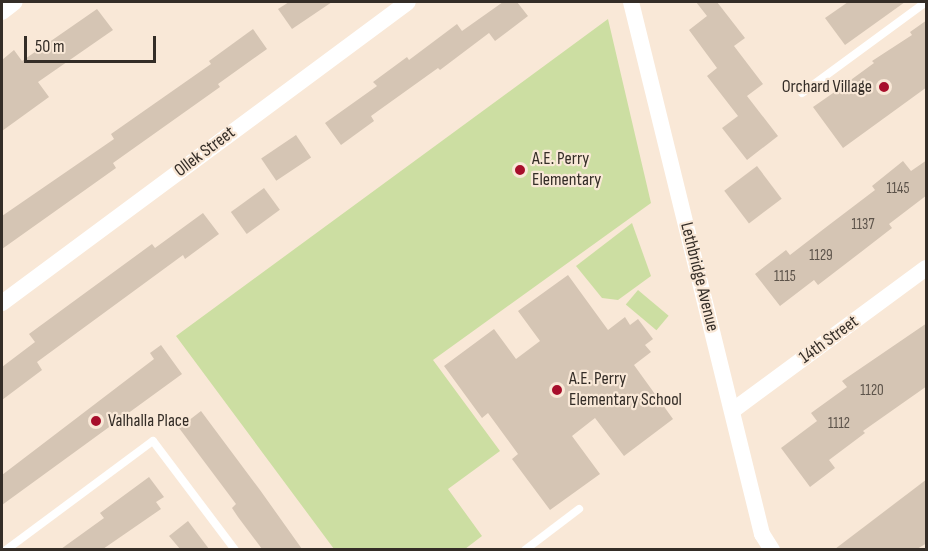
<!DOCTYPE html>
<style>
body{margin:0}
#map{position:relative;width:928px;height:551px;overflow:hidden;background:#f9e8d7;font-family:"Sofia Sans Condensed",sans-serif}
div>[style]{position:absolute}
.green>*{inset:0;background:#ccdea2;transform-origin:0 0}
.building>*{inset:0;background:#d5c5b4;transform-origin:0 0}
.lane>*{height:8px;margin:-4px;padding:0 4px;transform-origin:4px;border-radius:4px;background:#fff}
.street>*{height:16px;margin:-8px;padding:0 8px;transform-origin:8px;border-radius:8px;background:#fff}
.dots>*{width:16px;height:16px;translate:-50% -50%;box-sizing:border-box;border:3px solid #f9e8d7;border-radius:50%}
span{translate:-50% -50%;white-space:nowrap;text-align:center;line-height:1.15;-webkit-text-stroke:4.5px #f9e8d7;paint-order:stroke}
.number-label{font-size:15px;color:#5c534a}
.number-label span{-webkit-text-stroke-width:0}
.poi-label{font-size:18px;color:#342d27}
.right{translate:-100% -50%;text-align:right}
.left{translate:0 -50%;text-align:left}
.street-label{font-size:18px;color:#342d27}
.frame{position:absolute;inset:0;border:3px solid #342d27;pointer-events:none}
.scale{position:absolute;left:24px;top:36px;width:132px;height:27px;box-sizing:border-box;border:3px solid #342d27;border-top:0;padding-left:8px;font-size:18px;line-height:21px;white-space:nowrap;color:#342d27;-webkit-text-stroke:4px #f9e8d7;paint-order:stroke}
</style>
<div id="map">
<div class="green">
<div style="clip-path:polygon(608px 19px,651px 203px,433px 360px,500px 451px,448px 489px,482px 536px,465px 549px,334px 549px,176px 336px)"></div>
<div style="clip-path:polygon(632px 223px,651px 276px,618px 300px,602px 298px,576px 266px)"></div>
<div style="left:638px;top:290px;width:40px;height:19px;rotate:40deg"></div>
</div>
<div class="building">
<div style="clip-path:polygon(289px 2px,332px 2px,292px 29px,278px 9px)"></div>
<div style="clip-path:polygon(503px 2px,517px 2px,528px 16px,495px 41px,489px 33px,440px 70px,438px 68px,371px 116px,374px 121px,341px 145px,325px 123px,377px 86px,373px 82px,407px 57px,409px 60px,457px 24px,462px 31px)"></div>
<div style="clip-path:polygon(696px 2px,717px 2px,745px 38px,734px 46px,763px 84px,747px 96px,778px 136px,747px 160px,722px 128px,738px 116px,707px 76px,717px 68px,689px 30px,707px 16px)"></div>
<div style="clip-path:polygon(848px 2px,905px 2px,845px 45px,825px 18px)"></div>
<div style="clip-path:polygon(97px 9px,113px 30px,38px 82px,49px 97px,2px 131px,2px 60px,14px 50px,22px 61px)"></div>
<div style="clip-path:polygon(927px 20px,927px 87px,843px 148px,813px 107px,836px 91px,834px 88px,846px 79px,848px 82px,874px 63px,872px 61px,912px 35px,910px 32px)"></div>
<div style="clip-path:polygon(253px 29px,267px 49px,218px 84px,220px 87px,113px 163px,116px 168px,2px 249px,2px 216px,114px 139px,111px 134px,211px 64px,209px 61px)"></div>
<div style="left:296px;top:135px;width:27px;height:42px;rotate:56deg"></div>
<div style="clip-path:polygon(927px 160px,927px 195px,889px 224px,892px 228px,861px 252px,818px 285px,814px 280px,780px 306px,755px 274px,786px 250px,790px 255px,825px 228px,875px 190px,872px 186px,903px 161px,911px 171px)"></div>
<div style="left:757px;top:166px;width:41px;height:41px;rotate:53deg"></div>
<div style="left:264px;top:188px;width:27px;height:41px;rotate:54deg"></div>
<div style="clip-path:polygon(203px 213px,219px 234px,185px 259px,183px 255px,37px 362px,42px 370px,2px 400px,2px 367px,35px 342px,29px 334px,152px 244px,155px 248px)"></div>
<div style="clip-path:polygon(568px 275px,608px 330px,625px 317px,630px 325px,638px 319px,653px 339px,645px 345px,651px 352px,634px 365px,673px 419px,624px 456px,595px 418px,572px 436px,600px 474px,550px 510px,512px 459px,518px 454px,488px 413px,482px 418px,444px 366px,494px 329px,516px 359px,540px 341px,518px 311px)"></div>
<div style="clip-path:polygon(927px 323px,927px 386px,863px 431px,865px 433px,829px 460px,835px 468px,810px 487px,781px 448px,817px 421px,811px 413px,847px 387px,842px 381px)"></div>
<div style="clip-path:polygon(161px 345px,182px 374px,2px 505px,2px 475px,154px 359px,150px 353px)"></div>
<div style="clip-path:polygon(201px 411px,260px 490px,302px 549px,262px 549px,238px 517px,232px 508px,236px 504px,179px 428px)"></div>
<div style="clip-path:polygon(149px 477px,164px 497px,156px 502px,161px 509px,103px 549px,61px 549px,104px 518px,100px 513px)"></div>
<div style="clip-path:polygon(927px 479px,927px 543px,917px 549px,835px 549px)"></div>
<div style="clip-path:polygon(188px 521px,209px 549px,180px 549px,169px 536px)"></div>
</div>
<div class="lane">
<div style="left:802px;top:93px;width:154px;rotate:-36.3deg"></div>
<div style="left:6px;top:550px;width:183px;rotate:-36.6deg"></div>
<div style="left:153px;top:441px;width:136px;rotate:53deg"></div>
<div style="left:525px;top:550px;width:68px;rotate:-37.2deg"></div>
</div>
<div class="street">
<div style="left:631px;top:2px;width:548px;rotate:76.17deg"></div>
<div style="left:762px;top:534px;width:19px;rotate:58deg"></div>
<div style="left:2px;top:12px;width:16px;rotate:-38deg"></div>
<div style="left:2px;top:303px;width:505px;rotate:-36.55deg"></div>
<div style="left:732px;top:411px;width:241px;rotate:-36.4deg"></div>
</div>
<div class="dots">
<div style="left:884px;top:87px;background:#a70e2b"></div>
<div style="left:520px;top:170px;background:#a70e2b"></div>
<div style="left:557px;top:390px;background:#a70e2b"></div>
<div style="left:96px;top:421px;background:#a70e2b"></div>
</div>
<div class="number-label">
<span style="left:898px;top:189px">1145</span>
<span style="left:863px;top:225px">1137</span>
<span style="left:821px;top:256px">1129</span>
<span style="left:785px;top:277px">1115</span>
<span style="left:872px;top:391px">1120</span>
<span style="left:839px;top:424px">1112</span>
</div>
<div class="poi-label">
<span class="right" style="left:872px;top:87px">Orchard Village</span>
<span class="left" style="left:532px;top:170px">A.E. Perry<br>Elementary</span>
<span class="left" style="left:569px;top:390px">A.E. Perry<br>Elementary School</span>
<span class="left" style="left:108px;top:421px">Valhalla Place</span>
</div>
<div class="street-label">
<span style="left:205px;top:152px;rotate:-37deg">Ollek Street</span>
<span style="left:699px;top:277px;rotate:76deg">Lethbridge Avenue</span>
<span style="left:829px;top:340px;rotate:-36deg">14th Street</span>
</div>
<div class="frame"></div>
<div class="scale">50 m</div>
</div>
